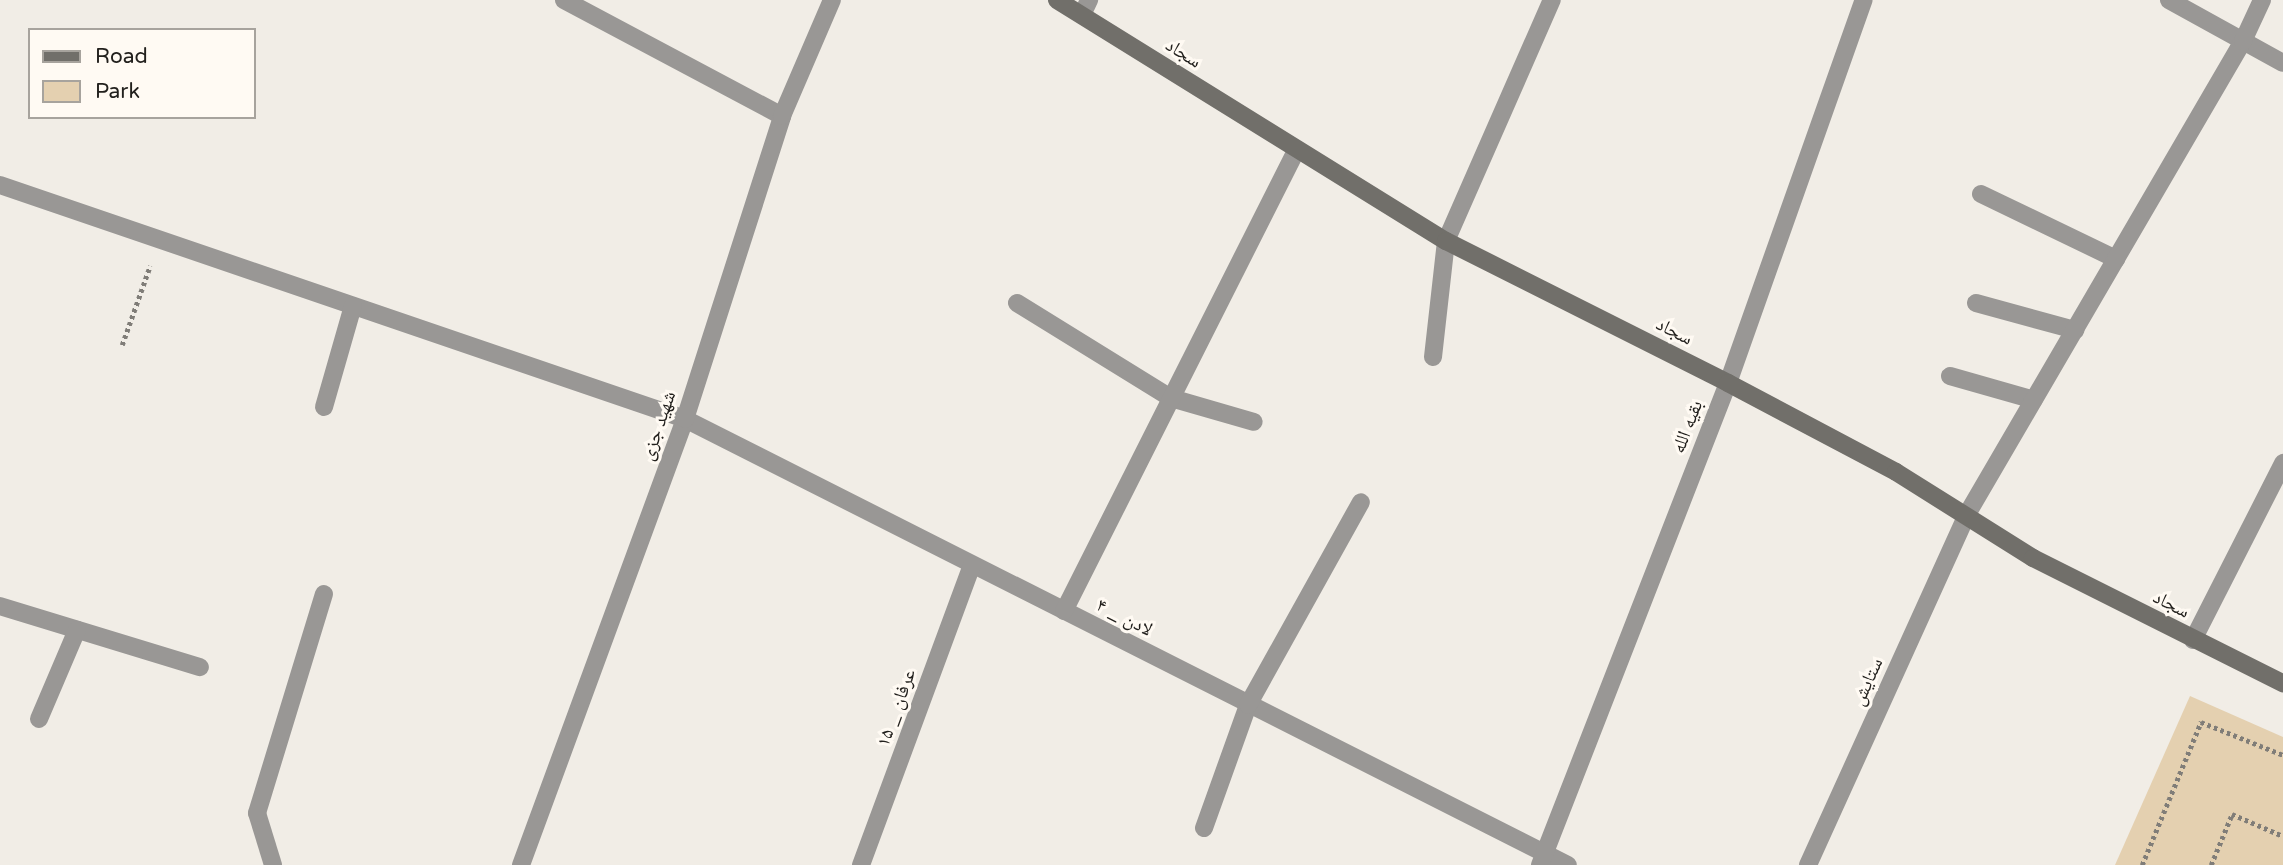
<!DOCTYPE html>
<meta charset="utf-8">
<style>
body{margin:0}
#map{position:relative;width:2283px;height:865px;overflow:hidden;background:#f1ede6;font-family:"Varela Round","Noto Naskh Arabic",sans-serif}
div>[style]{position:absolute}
.green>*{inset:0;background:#e4d0b0}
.path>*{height:4.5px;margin-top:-2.25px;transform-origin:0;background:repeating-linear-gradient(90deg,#807d78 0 3.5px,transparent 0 7px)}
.street>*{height:18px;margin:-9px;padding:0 9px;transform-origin:9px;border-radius:9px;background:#999795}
.secondary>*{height:18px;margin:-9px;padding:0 9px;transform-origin:9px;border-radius:9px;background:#716f6a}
span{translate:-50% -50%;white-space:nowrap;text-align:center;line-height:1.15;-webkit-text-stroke:6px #fffaf3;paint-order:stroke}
.street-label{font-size:19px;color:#22201d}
.legend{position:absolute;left:28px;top:28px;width:228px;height:91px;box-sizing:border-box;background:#fffaf3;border:2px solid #a7a39d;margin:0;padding:9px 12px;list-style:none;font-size:21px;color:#22201d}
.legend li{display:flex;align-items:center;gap:14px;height:35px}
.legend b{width:35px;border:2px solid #a7a39d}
</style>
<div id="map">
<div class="green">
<div style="clip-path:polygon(2190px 696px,2283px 737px,2283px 865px,2115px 865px)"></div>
</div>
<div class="path">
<div style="left:122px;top:345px;width:84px;rotate:-70.5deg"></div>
<div style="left:2142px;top:865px;width:155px;rotate:-67.6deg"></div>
<div style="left:2201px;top:722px;width:88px;rotate:21.9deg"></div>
<div style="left:2211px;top:865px;width:55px;rotate:-67.6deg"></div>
<div style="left:2232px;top:814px;width:56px;rotate:23.3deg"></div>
</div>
<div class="street">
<div style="left:564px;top:0;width:247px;rotate:28deg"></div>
<div style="left:2169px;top:0;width:130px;rotate:28.9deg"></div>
<div style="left:1082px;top:15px;width:17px;rotate:-65deg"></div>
<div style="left:0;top:185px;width:724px;rotate:18.86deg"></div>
<div style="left:685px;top:419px;width:989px;rotate:26.8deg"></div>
<div style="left:1981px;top:194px;width:150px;rotate:25.7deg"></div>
<div style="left:1017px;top:303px;width:181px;rotate:31.7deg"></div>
<div style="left:1171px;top:398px;width:86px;rotate:16.1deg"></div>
<div style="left:1976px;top:303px;width:103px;rotate:15.3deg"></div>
<div style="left:1433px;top:357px;width:117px;rotate:-83.6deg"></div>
<div style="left:1446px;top:241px;width:263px;rotate:-66.3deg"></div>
<div style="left:1950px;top:376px;width:87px;rotate:15.9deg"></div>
<div style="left:324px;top:407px;width:105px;rotate:-74deg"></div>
<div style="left:0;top:606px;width:209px;rotate:17deg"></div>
<div style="left:1064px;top:611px;width:517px;rotate:-63.24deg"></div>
<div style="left:2193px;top:640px;width:199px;rotate:-63deg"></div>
<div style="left:39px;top:719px;width:97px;rotate:-66.9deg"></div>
<div style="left:1204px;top:828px;width:131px;rotate:-70.3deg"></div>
<div style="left:1248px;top:705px;width:232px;rotate:-60.9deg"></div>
<div style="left:273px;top:865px;width:54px;rotate:-107.1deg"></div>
<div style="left:257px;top:813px;width:229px;rotate:-73deg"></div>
<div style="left:521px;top:865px;width:475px;rotate:-69.8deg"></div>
<div style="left:685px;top:419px;width:318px;rotate:-72.2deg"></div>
<div style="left:782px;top:116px;width:126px;rotate:-66.7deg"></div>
<div style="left:861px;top:865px;width:320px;rotate:-69.7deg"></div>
<div style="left:1540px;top:865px;width:517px;rotate:-68.69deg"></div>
<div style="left:1728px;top:383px;width:406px;rotate:-70.5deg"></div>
<div style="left:1808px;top:865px;width:383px;rotate:-65.6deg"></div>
<div style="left:1966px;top:516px;width:550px;rotate:-59.75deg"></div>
<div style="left:2243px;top:41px;width:45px;rotate:-65.1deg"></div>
</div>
<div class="secondary">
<div style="left:1057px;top:0;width:458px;rotate:31.8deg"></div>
<div style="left:1446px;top:241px;width:316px;rotate:26.7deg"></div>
<div style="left:1728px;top:383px;width:190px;rotate:27.9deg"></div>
<div style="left:1896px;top:472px;width:162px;rotate:32.1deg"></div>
<div style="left:2033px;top:558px;width:280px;rotate:26.6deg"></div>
</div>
<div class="street-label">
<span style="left:1183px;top:54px;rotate:32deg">سجاد</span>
<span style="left:1674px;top:332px;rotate:27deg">سجاد</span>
<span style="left:659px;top:426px;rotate:-71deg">شهید جزی</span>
<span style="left:1688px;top:427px;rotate:-69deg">بقیه الله</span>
<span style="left:2171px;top:605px;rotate:27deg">سجاد</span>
<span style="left:1124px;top:618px;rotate:27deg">لادن _ ۴</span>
<span style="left:1868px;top:682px;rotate:-66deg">ستایش</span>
<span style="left:897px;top:708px;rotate:-70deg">عرفان _ ۱۵</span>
</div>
<ul class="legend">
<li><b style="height:9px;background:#716f6a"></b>Road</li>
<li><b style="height:19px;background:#e4d0b0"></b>Park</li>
</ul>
</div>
